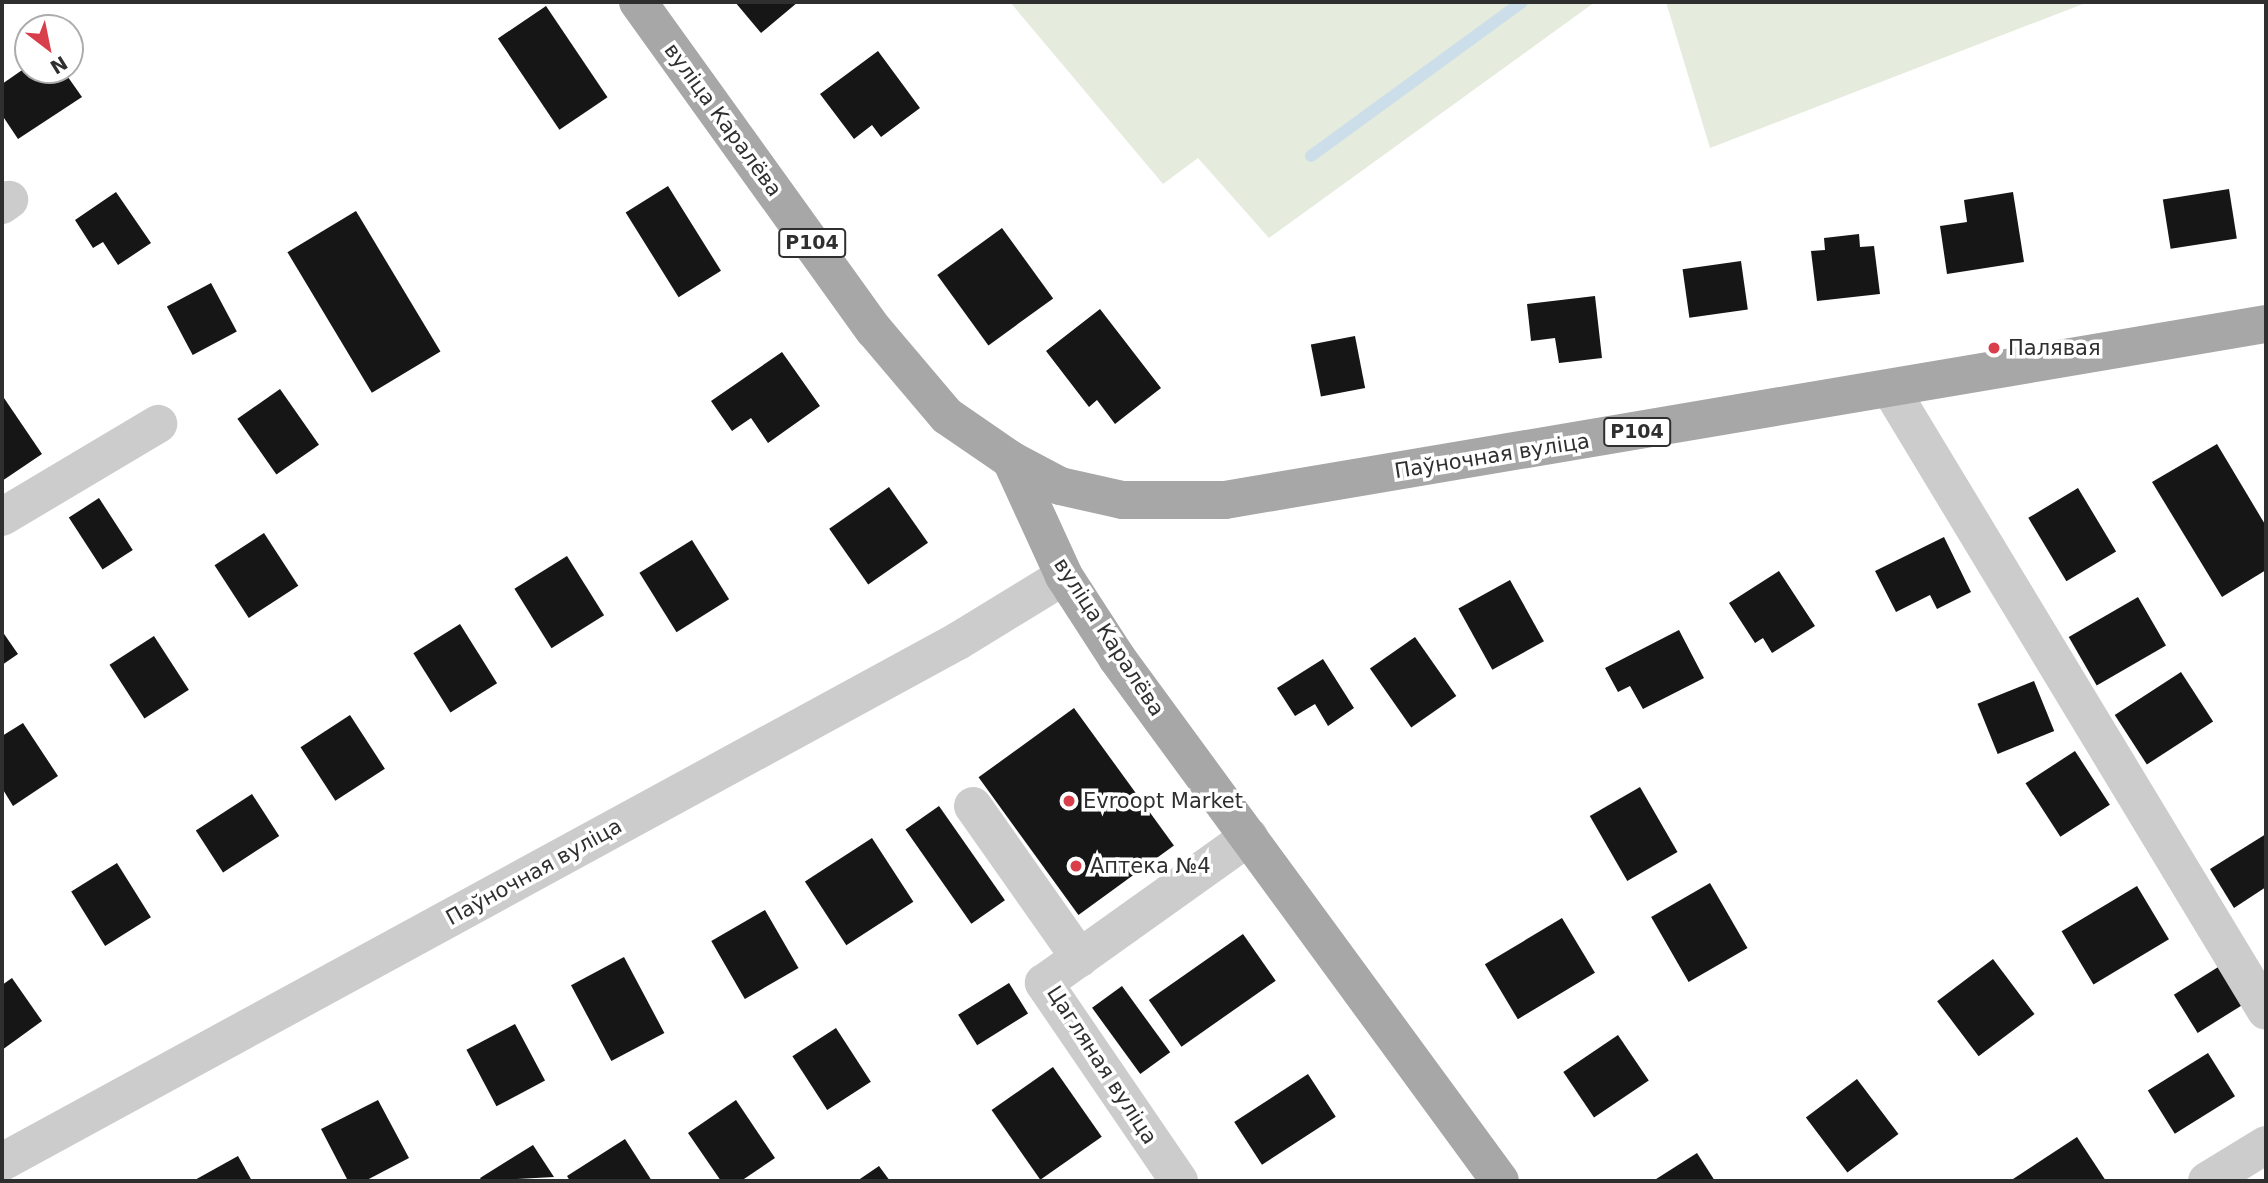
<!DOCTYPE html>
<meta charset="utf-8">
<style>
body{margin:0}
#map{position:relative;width:2268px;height:1183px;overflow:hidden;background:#fff;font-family:"DejaVu Sans",sans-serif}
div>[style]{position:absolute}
.green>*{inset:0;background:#e5ebdd}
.stream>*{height:12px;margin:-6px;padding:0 6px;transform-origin:6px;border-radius:6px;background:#cbdee9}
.building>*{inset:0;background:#161616;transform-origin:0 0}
.minor>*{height:38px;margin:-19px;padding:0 19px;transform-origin:19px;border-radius:19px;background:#ccc}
.major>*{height:38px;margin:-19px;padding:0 19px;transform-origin:19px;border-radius:19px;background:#a7a7a7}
.dots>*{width:19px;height:19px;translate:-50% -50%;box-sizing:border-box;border:4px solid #fff;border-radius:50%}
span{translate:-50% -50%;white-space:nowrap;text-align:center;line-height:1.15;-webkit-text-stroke:7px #fff;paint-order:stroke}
.shield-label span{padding:2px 5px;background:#fff;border:2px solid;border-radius:5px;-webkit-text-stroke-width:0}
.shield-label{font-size:19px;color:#2f2f2f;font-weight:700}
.street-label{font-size:21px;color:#2f2f2f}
.poi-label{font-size:21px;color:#2f2f2f}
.left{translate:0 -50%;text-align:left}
.frame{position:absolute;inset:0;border:4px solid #2f2f2f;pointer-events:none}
.north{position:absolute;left:14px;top:14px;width:70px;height:70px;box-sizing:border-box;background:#fff;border:2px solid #acacac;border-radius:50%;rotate:148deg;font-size:19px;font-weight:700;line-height:28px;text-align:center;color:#2f2f2f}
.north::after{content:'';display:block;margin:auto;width:24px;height:32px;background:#d93e4b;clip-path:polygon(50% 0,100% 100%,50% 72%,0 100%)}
</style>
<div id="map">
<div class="green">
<div style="clip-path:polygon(1010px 2px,1595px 2px,1269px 238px,1198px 158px,1163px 184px)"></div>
<div style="clip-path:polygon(1666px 2px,2088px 2px,1710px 148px)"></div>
</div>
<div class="stream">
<div style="left:1311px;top:156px;width:261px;rotate:-36.1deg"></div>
</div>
<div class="building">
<div style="clip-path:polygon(735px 2px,798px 2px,761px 33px)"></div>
<div style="left:546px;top:6px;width:110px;height:58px;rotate:56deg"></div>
<div style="clip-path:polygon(878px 51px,920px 108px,881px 137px,872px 125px,854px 139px,820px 94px)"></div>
<div style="clip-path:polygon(28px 66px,63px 70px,82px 97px,18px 139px,2px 115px,2px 84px)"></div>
<div style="left:668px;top:186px;width:100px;height:50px;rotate:58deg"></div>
<div style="left:2229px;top:189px;width:50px;height:67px;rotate:81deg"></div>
<div style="clip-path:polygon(116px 192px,151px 243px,118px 265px,103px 242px,93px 248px,75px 220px)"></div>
<div style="clip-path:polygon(2013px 192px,2024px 262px,1947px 274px,1940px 226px,1967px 222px,1964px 200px)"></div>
<div style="left:356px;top:211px;width:164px;height:80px;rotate:59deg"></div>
<div style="left:1002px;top:228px;width:87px;height:80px;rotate:54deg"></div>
<div style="clip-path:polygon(1859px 234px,1860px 247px,1874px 246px,1880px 294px,1817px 301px,1811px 251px,1825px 250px,1824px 238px)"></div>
<div style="left:1741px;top:261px;width:49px;height:59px;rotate:82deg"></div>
<div style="left:211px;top:283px;width:55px;height:50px;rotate:62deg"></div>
<div style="clip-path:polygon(1595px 296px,1602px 358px,1559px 363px,1555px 338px,1531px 341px,1527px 304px)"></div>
<div style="clip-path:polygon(1100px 309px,1161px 388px,1115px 424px,1097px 400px,1089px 407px,1046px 351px)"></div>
<div style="left:1355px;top:336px;width:53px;height:45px;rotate:79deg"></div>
<div style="clip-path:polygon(782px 352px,820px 406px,768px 443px,751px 418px,732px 431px,711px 401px)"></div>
<div style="left:280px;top:389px;width:68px;height:52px;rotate:55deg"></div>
<div style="clip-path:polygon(4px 398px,42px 454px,2px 481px,2px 399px)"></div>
<div style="clip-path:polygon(2217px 444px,2266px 526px,2266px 570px,2222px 597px,2152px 482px)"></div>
<div style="left:889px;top:487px;width:68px;height:73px;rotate:55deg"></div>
<div style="left:2078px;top:488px;width:74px;height:58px;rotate:59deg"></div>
<div style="left:99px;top:498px;width:62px;height:36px;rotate:57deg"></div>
<div style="left:264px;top:533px;width:63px;height:59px;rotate:57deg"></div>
<div style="clip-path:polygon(1944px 537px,1971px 592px,1937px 609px,1930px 595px,1896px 612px,1875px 571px)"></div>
<div style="left:692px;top:540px;width:70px;height:62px;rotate:58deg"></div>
<div style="left:567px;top:556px;width:70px;height:62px;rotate:58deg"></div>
<div style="clip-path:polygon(1779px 571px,1815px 626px,1772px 653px,1763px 638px,1755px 643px,1729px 603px)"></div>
<div style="left:1510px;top:580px;width:70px;height:59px;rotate:61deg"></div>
<div style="left:2138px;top:597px;width:56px;height:80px;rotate:60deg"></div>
<div style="left:460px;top:624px;width:70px;height:55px;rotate:58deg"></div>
<div style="clip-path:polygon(1679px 630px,1704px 678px,1643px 709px,1630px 686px,1618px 692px,1605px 668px)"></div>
<div style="clip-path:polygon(2px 631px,18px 654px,2px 665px)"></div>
<div style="left:154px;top:636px;width:64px;height:53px;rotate:57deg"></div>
<div style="left:1415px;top:637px;width:72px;height:55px;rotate:55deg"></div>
<div style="clip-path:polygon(1323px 659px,1354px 708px,1328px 726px,1315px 704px,1295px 716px,1277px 688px)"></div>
<div style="left:2181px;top:672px;width:59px;height:79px;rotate:57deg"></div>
<div style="left:2034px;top:681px;width:54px;height:61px;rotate:68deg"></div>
<div style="left:1074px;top:708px;width:170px;height:118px;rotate:54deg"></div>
<div style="left:350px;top:715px;width:64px;height:59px;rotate:57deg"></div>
<div style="clip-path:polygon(23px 723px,58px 776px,13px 806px,2px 788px,2px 736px)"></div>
<div style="left:2075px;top:751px;width:64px;height:59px;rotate:57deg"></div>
<div style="left:1640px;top:787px;width:75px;height:58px;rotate:60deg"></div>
<div style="left:252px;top:794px;width:50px;height:67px;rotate:57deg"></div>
<div style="left:939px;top:806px;width:115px;height:41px;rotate:55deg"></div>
<div style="clip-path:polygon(2266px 834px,2266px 887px,2234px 908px,2210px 869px)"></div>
<div style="left:872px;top:838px;width:76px;height:80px;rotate:57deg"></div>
<div style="left:117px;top:863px;width:64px;height:54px;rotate:58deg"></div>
<div style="left:1710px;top:883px;width:75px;height:68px;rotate:60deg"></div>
<div style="left:2137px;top:886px;width:62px;height:88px;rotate:59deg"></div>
<div style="left:765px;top:910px;width:67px;height:62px;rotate:60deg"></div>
<div style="left:1562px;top:918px;width:64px;height:90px;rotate:59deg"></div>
<div style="left:1243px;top:934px;width:57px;height:115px;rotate:55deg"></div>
<div style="left:624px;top:957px;width:86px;height:60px;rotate:62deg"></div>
<div style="left:1993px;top:959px;width:69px;height:70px;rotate:53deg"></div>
<div style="left:2223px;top:964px;width:45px;height:58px;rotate:58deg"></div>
<div style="clip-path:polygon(12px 978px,42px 1021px,2px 1050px,2px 985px)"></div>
<div style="left:1009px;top:983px;width:36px;height:60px;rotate:58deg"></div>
<div style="left:1122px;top:986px;width:82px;height:37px;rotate:54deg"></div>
<div style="left:515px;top:1024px;width:64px;height:55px;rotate:62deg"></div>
<div style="left:836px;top:1028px;width:64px;height:52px;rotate:57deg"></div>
<div style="left:1618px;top:1035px;width:55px;height:66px;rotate:56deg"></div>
<div style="left:2208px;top:1053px;width:51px;height:71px;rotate:58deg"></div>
<div style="left:1053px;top:1067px;width:85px;height:75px;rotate:55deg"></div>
<div style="left:1308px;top:1074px;width:51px;height:88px;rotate:57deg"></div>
<div style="left:1857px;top:1079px;width:69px;height:64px;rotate:53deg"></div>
<div style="clip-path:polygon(378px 1100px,409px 1158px,365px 1181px,348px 1181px,321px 1129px)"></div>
<div style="clip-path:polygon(736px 1100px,775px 1158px,741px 1181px,721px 1181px,688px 1133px)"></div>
<div style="clip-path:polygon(2077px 1137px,2106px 1181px,2015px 1181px,2013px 1179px)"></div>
<div style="clip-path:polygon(625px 1139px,652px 1181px,570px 1181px,567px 1176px)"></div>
<div style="clip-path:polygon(533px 1145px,554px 1177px,482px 1181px,480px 1178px)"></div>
<div style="clip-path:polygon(1697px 1153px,1715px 1181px,1653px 1181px)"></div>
<div style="clip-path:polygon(238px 1156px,252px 1181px,193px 1181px)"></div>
<div style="clip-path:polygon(879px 1166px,890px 1181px,857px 1181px)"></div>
</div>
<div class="minor">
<div style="left:2px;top:205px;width:9px;rotate:-36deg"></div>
<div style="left:1891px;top:390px;width:725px;rotate:58.87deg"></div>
<div style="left:2px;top:517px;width:182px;rotate:-30.8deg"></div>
<div style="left:973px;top:806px;width:186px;rotate:54.9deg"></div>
<div style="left:2px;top:1162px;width:1089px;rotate:-28.59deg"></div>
<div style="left:958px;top:641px;width:124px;rotate:-31.5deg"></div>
<div style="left:1179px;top:1181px;width:240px;rotate:-124.3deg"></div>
<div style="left:1044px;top:983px;width:252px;rotate:-35.5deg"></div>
<div style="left:2207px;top:1181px;width:69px;rotate:-31.4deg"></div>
</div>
<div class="major">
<div style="left:638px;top:2px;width:404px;rotate:54.3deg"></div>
<div style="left:874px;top:330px;width:113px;rotate:49.7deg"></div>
<div style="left:947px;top:416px;width:78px;rotate:34.5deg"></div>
<div style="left:1011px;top:460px;width:55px;rotate:28deg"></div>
<div style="left:1060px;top:486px;width:64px;rotate:12.7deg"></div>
<div style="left:1122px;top:500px;width:103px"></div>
<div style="left:1225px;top:500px;width:1056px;rotate:-9.6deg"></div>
<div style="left:1011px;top:460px;width:128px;rotate:65.4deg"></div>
<div style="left:1064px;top:576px;width:98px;rotate:57.1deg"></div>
<div style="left:1117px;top:658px;width:648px;rotate:53.78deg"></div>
</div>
<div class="dots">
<div style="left:1994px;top:348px;background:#d93e4b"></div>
<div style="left:1069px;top:801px;background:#d93e4b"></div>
<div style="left:1076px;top:866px;background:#d93e4b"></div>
</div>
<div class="shield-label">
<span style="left:812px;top:243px">Р104</span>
<span style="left:1637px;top:432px">Р104</span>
</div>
<div class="street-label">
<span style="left:723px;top:120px;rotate:54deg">вуліца Каралёва</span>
<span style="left:1492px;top:456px;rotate:-9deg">Паўночная вуліца</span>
<span style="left:1109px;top:637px;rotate:57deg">вуліца Каралёва</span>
<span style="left:534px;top:872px;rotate:-29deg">Паўночная вуліца</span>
<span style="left:1102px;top:1065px;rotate:57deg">Цагляная вуліца</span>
</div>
<div class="poi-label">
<span class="left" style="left:2008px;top:348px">Палявая</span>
<span class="left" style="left:1083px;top:801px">Evroopt Market</span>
<span class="left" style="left:1090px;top:866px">Аптека №4</span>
</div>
<div class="frame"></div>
<div class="north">N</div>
</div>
